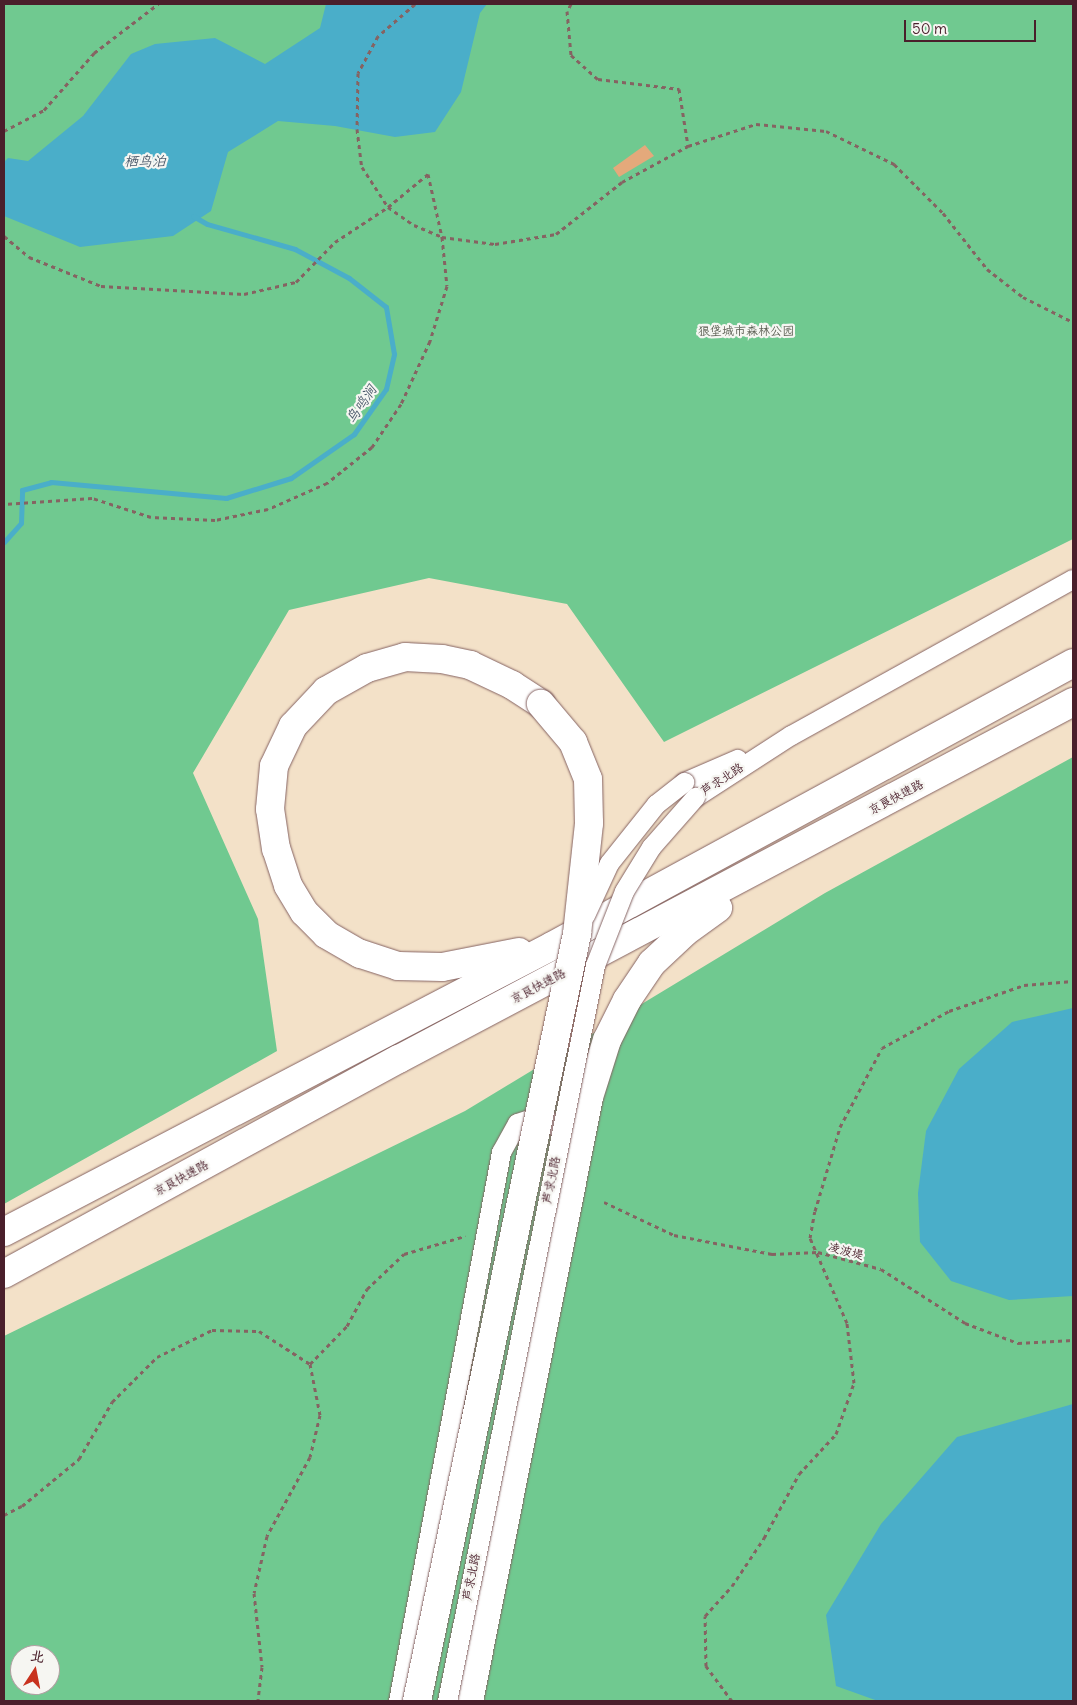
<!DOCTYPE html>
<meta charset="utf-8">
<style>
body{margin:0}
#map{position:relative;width:1077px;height:1705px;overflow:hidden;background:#f3e1c8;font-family:Delius,"LXGW WenKai TC",sans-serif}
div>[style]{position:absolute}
.green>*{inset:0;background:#70c990}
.water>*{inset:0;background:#4aaec9}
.stream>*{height:5px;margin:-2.5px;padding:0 2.5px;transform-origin:2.5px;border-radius:2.5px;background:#4aaec9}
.building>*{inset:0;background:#e4a97b}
.path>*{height:3px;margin-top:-1.5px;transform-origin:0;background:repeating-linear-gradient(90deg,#856362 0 4px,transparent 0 8px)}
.roads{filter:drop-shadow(0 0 1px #856362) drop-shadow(0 0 1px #856362)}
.minor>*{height:19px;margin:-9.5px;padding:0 9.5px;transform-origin:9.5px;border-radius:9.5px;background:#fff}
.highway>*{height:28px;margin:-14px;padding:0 14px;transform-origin:14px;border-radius:14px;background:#fff}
.bridges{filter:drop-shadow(0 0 1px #856362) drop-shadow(0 0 1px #856362)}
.minor-bridge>*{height:19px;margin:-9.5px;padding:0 9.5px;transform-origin:9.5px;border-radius:9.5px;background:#fff}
.highway-bridge>*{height:28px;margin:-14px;padding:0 14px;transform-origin:14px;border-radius:14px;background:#fff}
span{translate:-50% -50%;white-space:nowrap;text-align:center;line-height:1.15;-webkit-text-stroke:4.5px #f6f6f2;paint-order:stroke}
.park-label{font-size:12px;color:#575a4e}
.street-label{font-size:12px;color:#4a1f2b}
.water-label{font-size:14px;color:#4a586a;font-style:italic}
.frame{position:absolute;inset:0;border:5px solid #4a1f2b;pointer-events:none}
.north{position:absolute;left:10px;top:1645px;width:50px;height:50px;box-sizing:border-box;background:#f6f6f2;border:1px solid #b1a0a2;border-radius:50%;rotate:11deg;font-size:14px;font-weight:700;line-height:20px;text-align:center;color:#4a1f2b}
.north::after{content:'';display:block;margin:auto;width:18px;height:22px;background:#c8321e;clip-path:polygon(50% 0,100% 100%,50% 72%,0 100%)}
.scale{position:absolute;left:904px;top:20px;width:132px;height:22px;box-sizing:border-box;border:2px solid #4a1f2b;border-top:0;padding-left:6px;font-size:15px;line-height:18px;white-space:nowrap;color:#4a1f2b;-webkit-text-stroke:4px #f6f6f2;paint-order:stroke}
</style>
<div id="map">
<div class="green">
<div style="clip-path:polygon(4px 4px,1073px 4px,1073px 539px,664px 742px,567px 604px,429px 578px,289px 610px,193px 773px,258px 919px,277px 1051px,4px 1204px)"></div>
<div style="clip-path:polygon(evenodd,1073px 757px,1073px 1701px,4px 1701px,4px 1336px,465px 1111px,825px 893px,1073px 757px,20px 1655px,50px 1655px,50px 1685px,20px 1685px,20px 1655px)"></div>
</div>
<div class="water">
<div style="clip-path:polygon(326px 4px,487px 4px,480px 13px,461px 92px,435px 132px,395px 137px,335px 126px,278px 121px,228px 152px,211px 211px,173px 236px,80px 247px,4px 216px,4px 162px,8px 158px,28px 161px,83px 116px,131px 54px,155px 44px,215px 38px,265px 64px,320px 28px)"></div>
<div style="clip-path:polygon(1073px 1008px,1073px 1296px,1009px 1300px,951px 1281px,920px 1242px,918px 1193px,926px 1131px,959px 1069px,1012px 1022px)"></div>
<div style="clip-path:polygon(1073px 1404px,1073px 1701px,878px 1701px,836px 1686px,826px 1615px,881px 1524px,957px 1437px)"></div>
</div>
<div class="stream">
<div style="left:4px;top:542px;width:25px;rotate:-48deg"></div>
<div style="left:21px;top:523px;width:33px;rotate:-88deg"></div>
<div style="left:22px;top:490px;width:30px;rotate:-15deg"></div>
<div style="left:51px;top:482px;width:176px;rotate:5.2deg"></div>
<div style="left:226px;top:498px;width:68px;rotate:-17.1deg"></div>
<div style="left:291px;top:478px;width:77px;rotate:-34.9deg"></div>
<div style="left:354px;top:434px;width:55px;rotate:-54.6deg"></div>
<div style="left:386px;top:389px;width:36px;rotate:-77deg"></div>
<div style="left:394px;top:354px;width:48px;rotate:-99.7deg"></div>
<div style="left:386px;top:307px;width:47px;rotate:-141.9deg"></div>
<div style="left:349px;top:278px;width:61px;rotate:-151.8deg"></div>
<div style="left:295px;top:249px;width:91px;rotate:-164.1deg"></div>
<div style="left:207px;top:224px;width:16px;rotate:-150deg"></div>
</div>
<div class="building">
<div style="clip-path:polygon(645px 145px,654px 156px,619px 177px,613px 168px)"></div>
</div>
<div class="path">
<div style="left:415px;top:4px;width:49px;rotate:139.1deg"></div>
<div style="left:378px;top:36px;width:42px;rotate:118.4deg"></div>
<div style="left:358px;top:73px;width:56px;rotate:91deg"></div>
<div style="left:357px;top:129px;width:38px;rotate:83deg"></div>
<div style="left:362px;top:167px;width:48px;rotate:57deg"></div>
<div style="left:388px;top:207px;width:32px;rotate:35deg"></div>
<div style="left:414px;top:225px;width:30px;rotate:23deg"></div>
<div style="left:442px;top:237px;width:53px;rotate:7.5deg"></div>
<div style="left:495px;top:244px;width:62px;rotate:-9.3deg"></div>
<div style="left:556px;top:234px;width:84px;rotate:-38.2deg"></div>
<div style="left:622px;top:182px;width:75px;rotate:-28.6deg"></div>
<div style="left:688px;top:146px;width:71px;rotate:-17.9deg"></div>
<div style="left:756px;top:124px;width:70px;rotate:5.7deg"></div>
<div style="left:826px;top:131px;width:76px;rotate:25.9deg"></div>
<div style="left:894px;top:164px;width:69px;rotate:45deg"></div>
<div style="left:943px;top:213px;width:71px;rotate:51.8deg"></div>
<div style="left:987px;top:269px;width:46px;rotate:37.9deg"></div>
<div style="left:1023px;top:297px;width:56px;rotate:26.6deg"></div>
<div style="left:571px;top:4px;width:8px;rotate:120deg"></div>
<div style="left:567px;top:11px;width:44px;rotate:84.8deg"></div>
<div style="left:571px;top:55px;width:36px;rotate:42deg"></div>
<div style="left:598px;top:79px;width:82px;rotate:7deg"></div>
<div style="left:679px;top:89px;width:58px;rotate:81deg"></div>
<div style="left:4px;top:131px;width:45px;rotate:-27.7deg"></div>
<div style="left:44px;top:110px;width:76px;rotate:-48.7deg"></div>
<div style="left:94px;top:53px;width:81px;rotate:-37.4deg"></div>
<div style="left:4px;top:236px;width:33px;rotate:40deg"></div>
<div style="left:29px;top:257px;width:78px;rotate:21.9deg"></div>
<div style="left:101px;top:286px;width:143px;rotate:3.2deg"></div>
<div style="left:244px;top:294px;width:53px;rotate:-13deg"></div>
<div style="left:296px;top:282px;width:56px;rotate:-45.7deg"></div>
<div style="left:335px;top:242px;width:64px;rotate:-33.4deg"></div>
<div style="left:388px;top:207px;width:52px;rotate:-39.5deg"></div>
<div style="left:428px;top:174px;width:65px;rotate:77.5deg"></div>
<div style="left:442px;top:237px;width:49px;rotate:84.2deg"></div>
<div style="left:447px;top:286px;width:58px;rotate:107.2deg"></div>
<div style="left:430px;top:341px;width:69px;rotate:114.7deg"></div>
<div style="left:401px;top:404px;width:52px;rotate:124deg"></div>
<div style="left:372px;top:447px;width:58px;rotate:141.3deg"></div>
<div style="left:327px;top:483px;width:64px;rotate:156.2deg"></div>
<div style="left:268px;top:509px;width:54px;rotate:168.3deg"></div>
<div style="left:215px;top:520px;width:64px;rotate:-177.3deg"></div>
<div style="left:151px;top:517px;width:62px;rotate:-162.1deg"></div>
<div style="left:92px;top:498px;width:88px;rotate:176.1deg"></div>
<div style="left:604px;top:1202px;width:77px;rotate:25.2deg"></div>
<div style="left:674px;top:1235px;width:100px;rotate:11deg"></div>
<div style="left:772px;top:1254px;width:46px;rotate:-2.5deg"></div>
<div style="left:818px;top:1252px;width:65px;rotate:15.1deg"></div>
<div style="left:881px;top:1269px;width:100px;rotate:32.7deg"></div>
<div style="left:965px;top:1323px;width:57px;rotate:20.7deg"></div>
<div style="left:1018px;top:1343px;width:55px;rotate:-3.1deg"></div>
<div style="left:310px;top:1364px;width:53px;rotate:-45.8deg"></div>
<div style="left:347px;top:1326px;width:42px;rotate:-61.6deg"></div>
<div style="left:367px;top:1289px;width:51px;rotate:-43.4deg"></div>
<div style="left:404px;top:1254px;width:64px;rotate:-16.4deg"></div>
<div style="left:4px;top:1515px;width:20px;rotate:-27deg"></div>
<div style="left:22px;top:1506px;width:74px;rotate:-39.5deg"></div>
<div style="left:79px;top:1459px;width:66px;rotate:-59.9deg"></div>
<div style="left:112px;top:1402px;width:64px;rotate:-45deg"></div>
<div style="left:157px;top:1357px;width:61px;rotate:-26.1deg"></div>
<div style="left:212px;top:1330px;width:47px;rotate:1.2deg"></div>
<div style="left:259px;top:1331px;width:61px;rotate:32.9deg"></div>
<div style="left:310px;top:1364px;width:52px;rotate:78.9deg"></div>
<div style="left:320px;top:1415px;width:43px;rotate:103.4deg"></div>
<div style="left:310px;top:1457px;width:90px;rotate:118.6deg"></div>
<div style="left:267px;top:1536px;width:58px;rotate:102.8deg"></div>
<div style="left:254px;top:1593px;width:74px;rotate:83.8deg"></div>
<div style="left:262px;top:1667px;width:34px;rotate:97deg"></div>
<div style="left:732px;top:1701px;width:44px;rotate:-126.6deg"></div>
<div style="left:706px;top:1666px;width:50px;rotate:-91.1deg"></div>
<div style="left:705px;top:1616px;width:40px;rotate:-48deg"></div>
<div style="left:732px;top:1586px;width:58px;rotate:-56.3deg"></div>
<div style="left:764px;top:1538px;width:73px;rotate:-61.3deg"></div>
<div style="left:799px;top:1474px;width:54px;rotate:-47.2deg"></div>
<div style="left:836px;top:1434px;width:54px;rotate:-70.6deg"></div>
<div style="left:854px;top:1383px;width:60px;rotate:-96.7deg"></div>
<div style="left:847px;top:1323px;width:93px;rotate:-113.5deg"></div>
<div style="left:810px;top:1238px;width:27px;rotate:-80deg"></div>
<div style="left:815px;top:1211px;width:88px;rotate:-73.4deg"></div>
<div style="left:840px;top:1127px;width:89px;rotate:-62deg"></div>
<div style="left:882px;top:1048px;width:77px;rotate:-28.9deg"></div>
<div style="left:949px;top:1011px;width:79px;rotate:-19.1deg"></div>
<div style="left:1024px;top:985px;width:49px;rotate:-4.7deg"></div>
</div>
<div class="roads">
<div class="minor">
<div style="left:684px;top:782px;width:58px;rotate:-23.5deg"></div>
<div style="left:695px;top:797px;width:114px;rotate:-32.9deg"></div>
<div style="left:791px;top:735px;width:322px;rotate:-29deg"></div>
<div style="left:398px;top:1701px;width:559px;rotate:-79.37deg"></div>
<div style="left:501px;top:1152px;width:33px;rotate:-61deg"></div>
<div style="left:517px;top:1123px;width:16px;rotate:-18deg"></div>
<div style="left:532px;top:1118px;width:19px;rotate:12deg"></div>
<div style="left:551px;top:1122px;width:18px;rotate:41deg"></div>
<div style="left:565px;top:1134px;width:9px;rotate:69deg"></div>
</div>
<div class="highway">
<div style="left:519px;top:952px;width:78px;rotate:169deg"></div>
<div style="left:442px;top:967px;width:44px;rotate:-178.7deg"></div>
<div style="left:398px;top:966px;width:40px;rotate:-162deg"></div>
<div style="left:360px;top:954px;width:39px;rotate:-150deg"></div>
<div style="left:326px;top:934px;width:31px;rotate:-135deg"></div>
<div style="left:304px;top:912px;width:31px;rotate:-121deg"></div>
<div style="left:288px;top:885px;width:38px;rotate:-108deg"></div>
<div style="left:276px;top:849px;width:40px;rotate:-98.5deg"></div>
<div style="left:270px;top:809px;width:43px;rotate:-84.7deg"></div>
<div style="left:274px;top:766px;width:44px;rotate:-64.6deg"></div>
<div style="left:293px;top:726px;width:48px;rotate:-46.7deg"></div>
<div style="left:326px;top:691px;width:47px;rotate:-29.3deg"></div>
<div style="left:367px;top:668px;width:40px;rotate:-16deg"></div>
<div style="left:405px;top:657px;width:37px;rotate:3deg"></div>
<div style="left:442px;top:659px;width:29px;rotate:12deg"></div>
<div style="left:470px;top:665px;width:47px;rotate:25.5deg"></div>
<div style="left:512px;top:685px;width:35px;rotate:33deg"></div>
<div style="left:4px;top:1232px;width:618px;rotate:-27.56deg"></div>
<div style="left:552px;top:946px;width:593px;rotate:-28.51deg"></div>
<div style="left:4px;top:1274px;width:450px;rotate:-28.6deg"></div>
<div style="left:399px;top:1059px;width:763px;rotate:-27.91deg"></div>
<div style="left:469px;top:1701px;width:616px;rotate:-78.76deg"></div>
<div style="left:589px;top:1097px;width:60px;rotate:-72.5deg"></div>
<div style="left:607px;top:1040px;width:45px;rotate:-63.4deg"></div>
<div style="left:627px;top:1000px;width:45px;rotate:-56deg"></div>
<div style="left:652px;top:963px;width:45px;rotate:-43.2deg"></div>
<div style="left:685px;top:932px;width:41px;rotate:-36deg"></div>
</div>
</div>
<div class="bridges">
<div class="minor-bridge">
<div style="left:585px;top:915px;width:57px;rotate:-65.2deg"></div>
<div style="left:609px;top:863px;width:75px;rotate:-51.5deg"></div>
<div style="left:656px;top:804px;width:36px;rotate:-38deg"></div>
<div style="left:447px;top:1701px;width:751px;rotate:-78.63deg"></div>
<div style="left:595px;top:965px;width:79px;rotate:-68.6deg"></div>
<div style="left:624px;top:891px;width:52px;rotate:-58.5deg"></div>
<div style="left:651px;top:847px;width:67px;rotate:-48.7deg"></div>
</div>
<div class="highway-bridge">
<div style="left:417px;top:1701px;width:784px;rotate:-78.22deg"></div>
<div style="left:577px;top:934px;width:112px;rotate:-83.8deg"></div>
<div style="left:589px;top:823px;width:44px;rotate:-91.3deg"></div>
<div style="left:588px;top:779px;width:40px;rotate:-112deg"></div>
<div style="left:573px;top:742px;width:50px;rotate:-130.1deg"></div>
</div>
</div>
<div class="park-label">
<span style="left:746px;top:331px">狼垡城市森林公园</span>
</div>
<div class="street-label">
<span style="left:722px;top:779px;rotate:-33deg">芦求北路</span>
<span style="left:896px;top:797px;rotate:-28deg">京良快速路</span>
<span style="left:538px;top:986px;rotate:-28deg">京良快速路</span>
<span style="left:181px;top:1178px;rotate:-29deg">京良快速路</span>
<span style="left:551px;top:1180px;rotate:-79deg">芦求北路</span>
<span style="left:846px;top:1251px;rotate:15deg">凌波堤</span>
<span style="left:471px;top:1577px;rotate:-79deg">芦求北路</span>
</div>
<div class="water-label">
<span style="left:145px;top:161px">栖鸟泊</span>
<span style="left:361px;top:404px;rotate:-56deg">鸟鸣涧</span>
</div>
<div class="frame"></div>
<div class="north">北</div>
<div class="scale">50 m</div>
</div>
